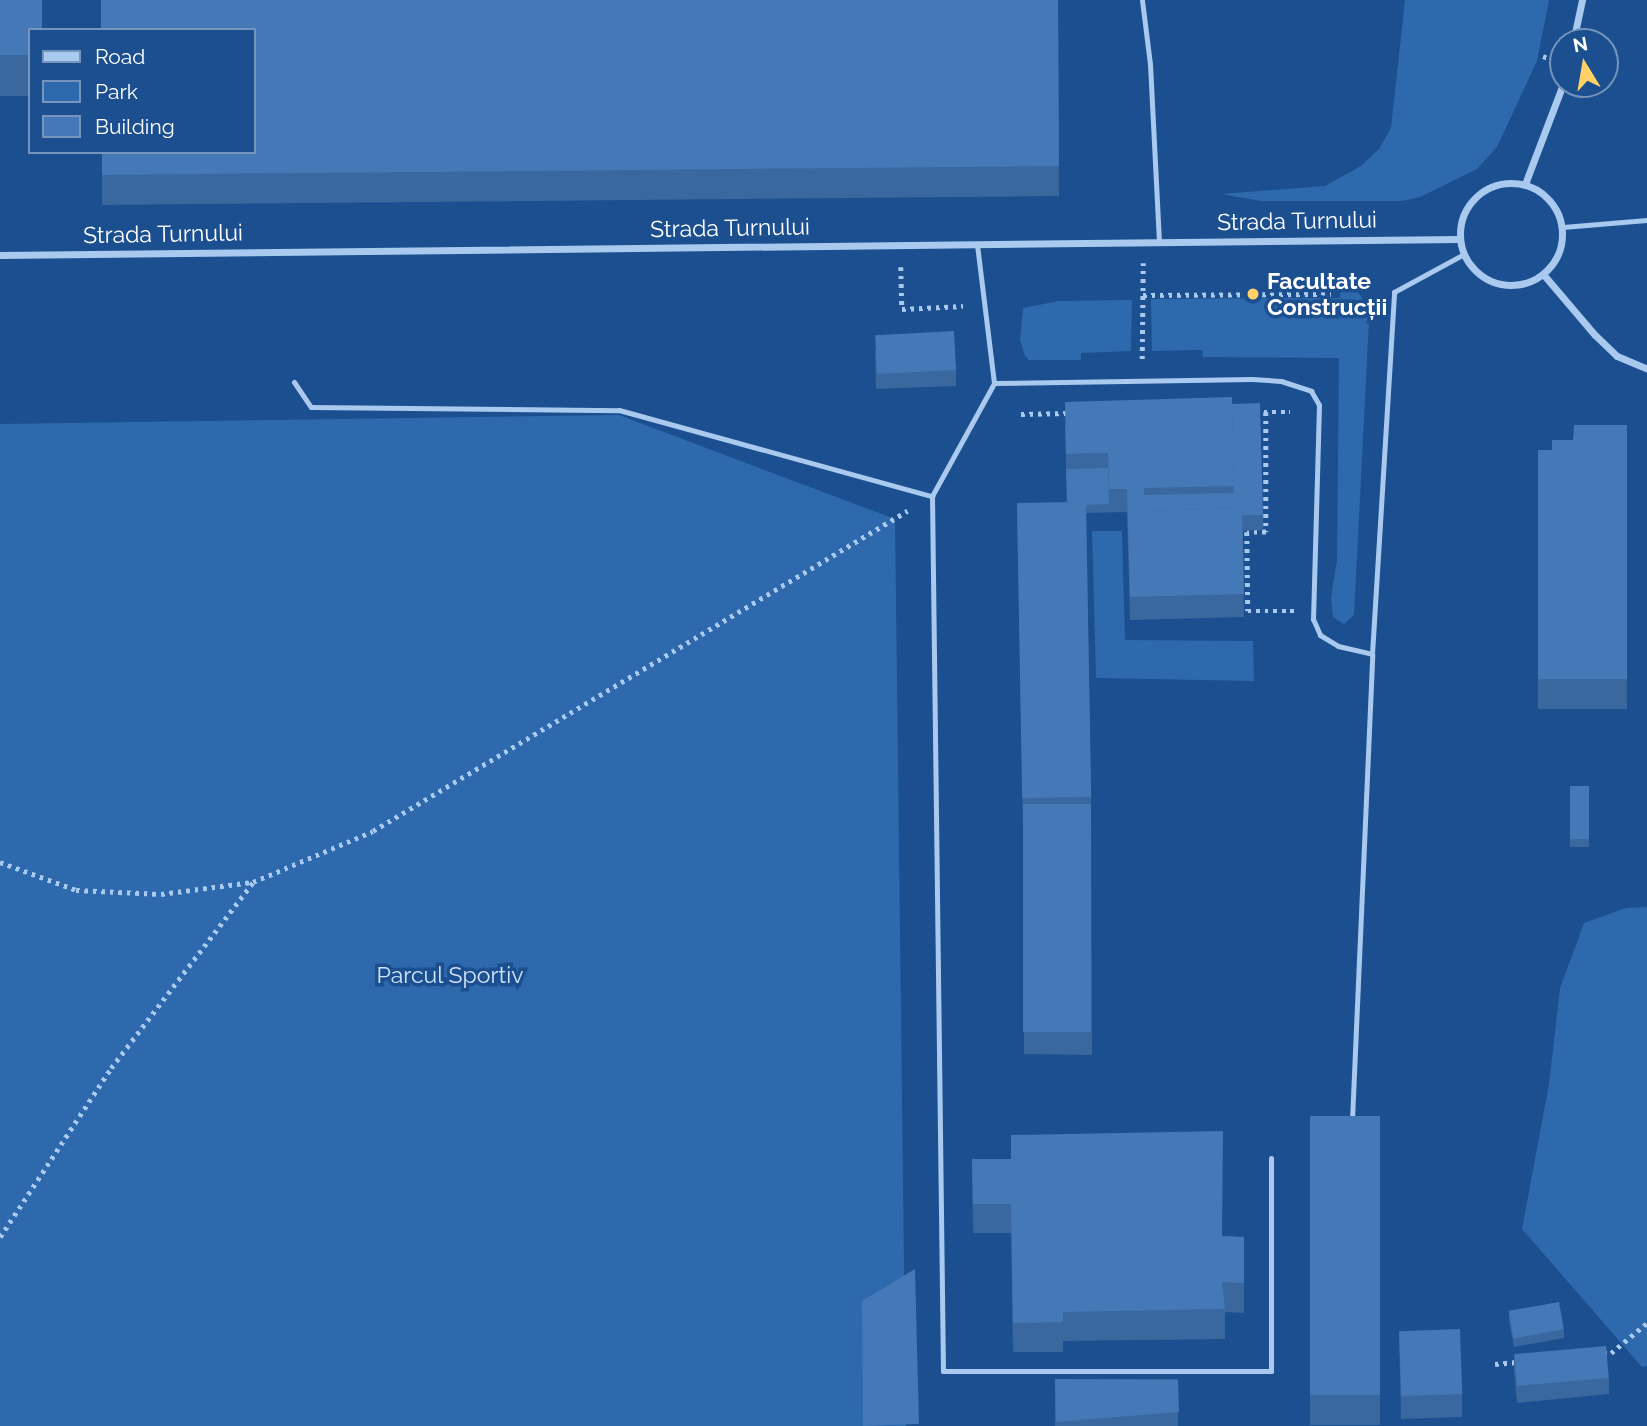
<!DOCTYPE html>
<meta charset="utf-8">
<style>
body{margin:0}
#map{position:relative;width:1647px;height:1426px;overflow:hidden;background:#1b4f8f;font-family:Raleway,sans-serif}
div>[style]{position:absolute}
.green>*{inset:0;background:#2e69ad}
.path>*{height:4.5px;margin-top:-2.25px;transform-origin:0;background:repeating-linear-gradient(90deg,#a9c9ee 0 3.5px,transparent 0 8.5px)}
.service>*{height:5px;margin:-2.5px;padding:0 2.5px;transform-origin:2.5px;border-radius:2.5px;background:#a9c9ee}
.minor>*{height:7px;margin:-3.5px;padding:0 3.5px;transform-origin:3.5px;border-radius:3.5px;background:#a9c9ee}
.minor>.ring{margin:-3.5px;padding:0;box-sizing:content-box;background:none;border:7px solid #a9c9ee;border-radius:50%}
.wall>*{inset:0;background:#3a679d;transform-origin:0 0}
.building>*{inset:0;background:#4478b7;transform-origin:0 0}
.dots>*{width:19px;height:19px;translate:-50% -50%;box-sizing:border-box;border:4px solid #1b4f8f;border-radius:50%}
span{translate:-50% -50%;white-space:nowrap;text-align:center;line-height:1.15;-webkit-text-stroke:7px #1b4f8f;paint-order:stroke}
.street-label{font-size:23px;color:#fff}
.poi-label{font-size:23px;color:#fff;font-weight:700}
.left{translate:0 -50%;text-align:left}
.park-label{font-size:23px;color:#cfe3fa}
.legend{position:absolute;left:28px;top:28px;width:228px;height:126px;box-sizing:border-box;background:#1b4f8f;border:2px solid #7695bc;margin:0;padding:9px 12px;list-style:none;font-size:21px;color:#fff}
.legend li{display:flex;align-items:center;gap:14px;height:35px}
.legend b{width:35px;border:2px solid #7695bc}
.north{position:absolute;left:1549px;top:28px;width:70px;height:70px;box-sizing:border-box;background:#1b4f8f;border:2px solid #7695bc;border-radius:50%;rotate:349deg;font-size:19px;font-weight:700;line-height:28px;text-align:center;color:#fff}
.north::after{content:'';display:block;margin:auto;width:24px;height:32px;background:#ffd166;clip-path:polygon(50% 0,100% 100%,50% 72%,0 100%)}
</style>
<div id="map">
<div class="green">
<div style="clip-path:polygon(1405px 0,1549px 0,1537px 61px,1497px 147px,1477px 169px,1420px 197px,1402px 201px,1261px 201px,1221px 194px,1325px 186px,1361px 166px,1379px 149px,1391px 128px)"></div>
<div style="clip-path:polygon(1341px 273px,1361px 296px,1369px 321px,1354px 615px,1344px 624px,1333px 617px,1331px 598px,1337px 560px,1339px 358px,1203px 357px,1202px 350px,1152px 351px,1151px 299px,1340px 298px)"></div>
<div style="clip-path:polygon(1132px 300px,1131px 351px,1081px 353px,1081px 360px,1029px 360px,1025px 356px,1020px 340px,1023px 308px,1059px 301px)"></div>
<div style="clip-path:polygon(619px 415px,895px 519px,906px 1426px,0 1426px,0 424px)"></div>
<div style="clip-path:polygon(1092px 531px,1122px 531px,1125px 640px,1253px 641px,1254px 681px,1096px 678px)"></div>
<div style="clip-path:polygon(1647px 907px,1647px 1366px,1642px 1367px,1522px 1229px,1549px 1084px,1560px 988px,1584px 923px,1626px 908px)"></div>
</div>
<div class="path">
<div style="left:1543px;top:56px;width:14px;rotate:21deg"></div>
<div style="left:901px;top:267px;width:42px;rotate:88.6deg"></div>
<div style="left:902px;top:309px;width:61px;rotate:-2.8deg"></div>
<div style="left:1143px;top:295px;width:188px;rotate:-0.3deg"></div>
<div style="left:1142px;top:359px;width:96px;rotate:-89.4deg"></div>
<div style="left:1264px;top:412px;width:26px"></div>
<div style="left:1266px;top:412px;width:120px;rotate:90deg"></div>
<div style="left:1266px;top:532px;width:19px;rotate:180deg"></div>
<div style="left:1247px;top:532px;width:79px;rotate:89.3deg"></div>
<div style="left:1248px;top:611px;width:46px"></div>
<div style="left:1021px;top:414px;width:48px;rotate:-1.2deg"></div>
<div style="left:0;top:862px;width:81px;rotate:20.2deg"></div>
<div style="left:76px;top:890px;width:85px;rotate:2.7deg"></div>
<div style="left:161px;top:894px;width:92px;rotate:-7.5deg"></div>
<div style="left:0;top:1237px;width:202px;rotate:-56.7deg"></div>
<div style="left:111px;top:1068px;width:234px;rotate:-52.6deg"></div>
<div style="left:253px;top:882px;width:130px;rotate:-23deg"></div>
<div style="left:373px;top:831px;width:623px;rotate:-30.93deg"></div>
<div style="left:1603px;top:1353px;width:8px"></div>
<div style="left:1611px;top:1353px;width:47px;rotate:-39.8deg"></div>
<div style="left:1495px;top:1364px;width:22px;rotate:-5deg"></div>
</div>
<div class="service">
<div style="left:1142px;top:0;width:64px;rotate:82.9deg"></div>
<div style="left:1150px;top:64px;width:179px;rotate:87.1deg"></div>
<div style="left:1563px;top:227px;width:84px;rotate:-4.8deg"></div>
<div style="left:294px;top:382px;width:30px;rotate:56deg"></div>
<div style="left:311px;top:407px;width:308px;rotate:0.6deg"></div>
<div style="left:619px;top:410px;width:325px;rotate:15.4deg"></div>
<div style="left:932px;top:496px;width:875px;rotate:89.28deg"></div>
<div style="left:943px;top:1371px;width:328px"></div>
<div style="left:1271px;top:1371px;width:213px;rotate:-90deg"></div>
<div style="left:994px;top:383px;width:258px;rotate:-0.9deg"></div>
<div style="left:1252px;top:379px;width:29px;rotate:4deg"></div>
<div style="left:1281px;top:381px;width:32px;rotate:18deg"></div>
<div style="left:1311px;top:391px;width:16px;rotate:60deg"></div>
<div style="left:1319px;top:405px;width:214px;rotate:91.6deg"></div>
<div style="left:1313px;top:619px;width:17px;rotate:66deg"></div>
<div style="left:1320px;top:635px;width:21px;rotate:31deg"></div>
<div style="left:1338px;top:646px;width:35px;rotate:13deg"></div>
<div style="left:932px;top:496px;width:129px;rotate:-61.2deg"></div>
<div style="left:994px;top:383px;width:140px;rotate:-97deg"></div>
<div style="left:1352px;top:1120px;width:466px;rotate:-87.5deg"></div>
<div style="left:1372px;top:654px;width:363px;rotate:-86.5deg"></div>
<div style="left:1394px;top:292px;width:80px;rotate:-28.5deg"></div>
</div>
<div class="minor">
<div style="left:1573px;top:42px;width:43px;rotate:-77.9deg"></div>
<div class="ring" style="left:1460px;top:183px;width:95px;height:95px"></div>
<div style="left:1525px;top:184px;width:107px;rotate:-69.2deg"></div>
<div style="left:0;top:255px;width:1460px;rotate:-0.63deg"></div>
<div style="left:1543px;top:274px;width:80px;rotate:49.6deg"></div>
<div style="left:1595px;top:335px;width:30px;rotate:44deg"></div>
<div style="left:1617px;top:356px;width:33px;rotate:23deg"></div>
</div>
<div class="wall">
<div style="clip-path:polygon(0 0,30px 30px,30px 96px,0 96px)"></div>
<div style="clip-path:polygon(1058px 0,1059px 196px,102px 205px,102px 152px)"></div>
<div style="clip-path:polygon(875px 350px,956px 370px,956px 386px,876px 389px)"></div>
<div style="clip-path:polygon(1232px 404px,1263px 515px,1263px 530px,1243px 531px,1244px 617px,1130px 620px,1127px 512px,1086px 513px,1091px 797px,1092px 1055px,1024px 1054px,1023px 828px,1017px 503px,1067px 502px,1065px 425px)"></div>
<div style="clip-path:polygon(1627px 425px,1627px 709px,1538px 709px,1538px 450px,1552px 450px,1573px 440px)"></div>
<div style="left:1570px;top:786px;width:19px;height:61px"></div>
<div style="left:1310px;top:1116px;width:70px;height:309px"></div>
<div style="clip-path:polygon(972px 1159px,1222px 1236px,1244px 1237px,1244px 1313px,1225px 1312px,1225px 1339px,1063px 1341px,1063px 1352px,1013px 1352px,1011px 1233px,973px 1233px)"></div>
<div style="clip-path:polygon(1509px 1312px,1564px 1330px,1564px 1338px,1514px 1347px,1509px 1320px)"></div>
<div style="clip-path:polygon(1399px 1332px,1462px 1394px,1462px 1417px,1401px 1419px)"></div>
<div style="clip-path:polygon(1514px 1355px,1609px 1378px,1609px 1394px,1517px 1403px,1514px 1371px)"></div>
<div style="left:1055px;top:1379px;width:123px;height:47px"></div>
</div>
<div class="building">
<div style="clip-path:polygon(0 0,42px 0,42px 30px,30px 30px,30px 55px,0 55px)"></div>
<div style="clip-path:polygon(101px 0,1058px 0,1059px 166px,102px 175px,102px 152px,254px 152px,254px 30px,101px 30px)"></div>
<div style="left:954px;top:331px;width:39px;height:79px;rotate:87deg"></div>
<div style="clip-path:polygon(1232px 397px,1234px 486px,1144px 488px,1144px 511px,1242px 508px,1244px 594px,1130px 597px,1127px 489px,1109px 489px,1108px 453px,1066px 454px,1065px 402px)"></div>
<div style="clip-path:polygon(1260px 403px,1263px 515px,1242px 515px,1242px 508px,1144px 511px,1144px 495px,1234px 493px,1232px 404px)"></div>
<div style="clip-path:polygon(1574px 425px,1627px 425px,1627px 679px,1538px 679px,1538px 450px,1552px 450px,1552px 440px,1573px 440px)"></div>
<div style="clip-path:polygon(1108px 468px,1109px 504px,1086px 505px,1086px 502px,1067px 502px,1066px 469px)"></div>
<div style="left:1086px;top:502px;width:295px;height:69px;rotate:89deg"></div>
<div style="left:1570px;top:786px;width:19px;height:53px"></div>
<div style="left:1091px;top:804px;width:228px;height:68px;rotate:90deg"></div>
<div style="left:1310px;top:1116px;width:70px;height:279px"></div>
<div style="clip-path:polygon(1223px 1131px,1222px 1236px,1244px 1237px,1244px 1283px,1222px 1282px,1225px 1309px,1063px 1312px,1063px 1322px,1013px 1323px,1011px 1204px,973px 1204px,972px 1159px,1011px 1159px,1011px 1135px)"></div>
<div style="clip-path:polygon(915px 1269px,919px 1424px,863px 1426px,862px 1301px)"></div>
<div style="left:1559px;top:1302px;width:28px;height:51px;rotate:80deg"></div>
<div style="left:1460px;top:1329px;width:65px;height:61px;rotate:88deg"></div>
<div style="left:1606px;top:1346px;width:32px;height:92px;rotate:85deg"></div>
<div style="clip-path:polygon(1055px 1379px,1178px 1380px,1179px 1412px,1056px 1422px)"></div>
</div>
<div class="dots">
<div style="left:1253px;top:294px;background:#ffd166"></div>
</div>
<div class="street-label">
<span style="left:1297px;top:221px;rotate:-1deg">Strada Turnului</span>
<span style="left:730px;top:228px;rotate:-1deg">Strada Turnului</span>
<span style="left:163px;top:234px;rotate:-1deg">Strada Turnului</span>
</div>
<div class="poi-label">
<span class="left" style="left:1267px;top:294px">Facultate<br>Construcții</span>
</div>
<div class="park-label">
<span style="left:450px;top:975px">Parcul Sportiv</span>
</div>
<ul class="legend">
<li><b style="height:9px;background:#a9c9ee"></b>Road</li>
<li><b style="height:19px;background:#2e69ad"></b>Park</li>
<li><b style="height:19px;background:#4478b7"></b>Building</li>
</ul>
<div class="north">N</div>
</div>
